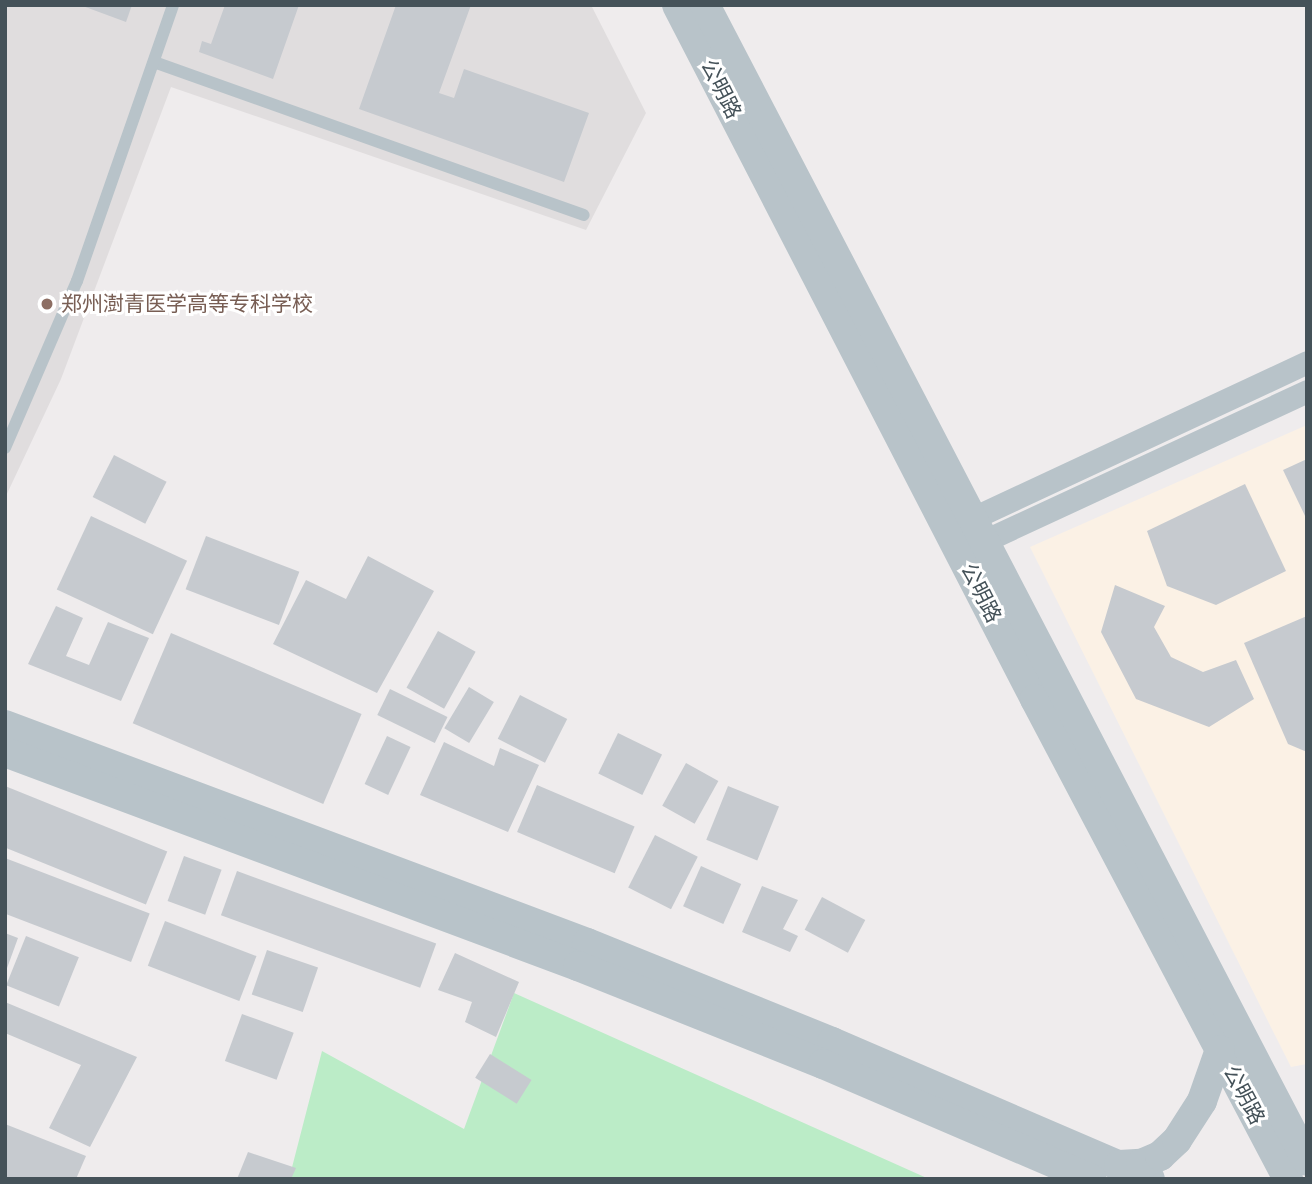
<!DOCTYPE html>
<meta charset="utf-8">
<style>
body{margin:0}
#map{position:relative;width:1312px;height:1184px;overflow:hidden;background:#efeced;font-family:Helvetica,"Noto Sans SC",sans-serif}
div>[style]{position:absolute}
.commercial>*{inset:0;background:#fbf1e5}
.education>*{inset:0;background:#e0ddde}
.green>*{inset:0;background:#bbecc7}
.building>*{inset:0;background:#c6cacf;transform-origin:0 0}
.service>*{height:12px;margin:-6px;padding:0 6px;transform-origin:6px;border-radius:6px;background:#b8c3c9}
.minor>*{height:23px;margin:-11.5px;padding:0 11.5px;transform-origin:11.5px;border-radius:11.5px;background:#b8c3c9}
.tertiary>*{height:30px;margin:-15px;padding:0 15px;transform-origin:15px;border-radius:15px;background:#b8c3c9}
.dots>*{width:19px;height:19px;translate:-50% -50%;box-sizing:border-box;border:4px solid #fff;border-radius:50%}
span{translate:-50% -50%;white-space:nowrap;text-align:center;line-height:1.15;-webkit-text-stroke:6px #fff;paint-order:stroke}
.street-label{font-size:21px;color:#455259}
.education-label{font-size:21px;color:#785e54}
.left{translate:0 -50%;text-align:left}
.frame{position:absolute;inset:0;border:7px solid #455259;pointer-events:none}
</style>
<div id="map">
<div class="commercial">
<div style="clip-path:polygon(1307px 425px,1307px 1064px,1291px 1067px,1030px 547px)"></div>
</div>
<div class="education">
<div style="clip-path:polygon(5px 5px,591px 5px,646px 113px,586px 230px,171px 87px,61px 379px,5px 498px)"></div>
</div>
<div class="green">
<div style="clip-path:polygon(514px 993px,929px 1179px,289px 1179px,322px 1051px,464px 1129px)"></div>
</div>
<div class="building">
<div style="clip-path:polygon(80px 5px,132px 5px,126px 22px)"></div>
<div style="clip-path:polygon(225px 5px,299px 5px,273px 79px,199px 52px,202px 41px,211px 44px)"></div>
<div style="clip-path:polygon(396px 5px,471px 5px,439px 93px,454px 98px,464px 69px,589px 113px,564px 182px,359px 109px)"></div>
<div style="left:114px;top:455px;width:59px;height:47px;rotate:27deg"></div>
<div style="clip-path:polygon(1307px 459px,1307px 520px,1283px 470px)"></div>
<div style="clip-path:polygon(1245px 484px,1286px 571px,1216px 605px,1167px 586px,1147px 531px)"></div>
<div style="left:91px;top:516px;width:106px;height:81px;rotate:25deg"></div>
<div style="left:206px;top:536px;width:100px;height:57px;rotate:21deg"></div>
<div style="clip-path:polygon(368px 556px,434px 591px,377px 693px,273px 644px,306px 580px,346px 599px)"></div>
<div style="clip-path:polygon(1115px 585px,1165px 606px,1154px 627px,1171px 657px,1203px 672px,1236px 660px,1254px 699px,1209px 727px,1136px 699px,1101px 632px)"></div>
<div style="clip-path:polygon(56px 606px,83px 618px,66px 656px,89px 665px,108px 622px,149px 638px,121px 701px,28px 664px)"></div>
<div style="clip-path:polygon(1307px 616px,1307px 752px,1288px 744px,1244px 643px)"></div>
<div style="left:438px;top:631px;width:43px;height:65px;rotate:29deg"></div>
<div style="left:171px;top:633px;width:207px;height:98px;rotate:23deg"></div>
<div style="left:469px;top:687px;width:29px;height:48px;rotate:31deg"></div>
<div style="left:390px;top:689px;width:64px;height:29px;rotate:26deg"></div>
<div style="left:520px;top:695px;width:53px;height:49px;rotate:27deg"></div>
<div style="left:618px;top:733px;width:49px;height:45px;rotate:26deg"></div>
<div style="left:387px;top:736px;width:26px;height:53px;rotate:25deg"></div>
<div style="clip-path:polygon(444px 742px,494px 766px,500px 748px,539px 765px,508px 832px,420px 795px)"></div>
<div style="left:686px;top:763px;width:37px;height:49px;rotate:29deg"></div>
<div style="left:537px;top:785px;width:106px;height:51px;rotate:23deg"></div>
<div style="left:5px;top:786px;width:175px;height:57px;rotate:22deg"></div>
<div style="left:728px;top:786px;width:55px;height:58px;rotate:22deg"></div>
<div style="left:655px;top:835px;width:48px;height:59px;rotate:27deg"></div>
<div style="left:184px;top:856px;width:40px;height:48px;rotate:20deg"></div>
<div style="left:5px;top:858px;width:155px;height:52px;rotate:21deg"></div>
<div style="left:701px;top:866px;width:44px;height:44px;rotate:24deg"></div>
<div style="left:237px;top:871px;width:212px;height:47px;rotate:20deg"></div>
<div style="clip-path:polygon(762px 886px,798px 900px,783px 929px,798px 936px,790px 952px,742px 932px)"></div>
<div style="left:822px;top:897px;width:49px;height:37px;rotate:28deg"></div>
<div style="left:165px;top:921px;width:98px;height:48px;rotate:21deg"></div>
<div style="clip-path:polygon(5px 933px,18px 938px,6px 971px,5px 971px)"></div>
<div style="left:26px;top:936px;width:57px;height:53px;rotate:22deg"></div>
<div style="left:267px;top:950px;width:54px;height:47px;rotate:19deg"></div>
<div style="clip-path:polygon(455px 953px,519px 982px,496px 1037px,465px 1022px,472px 1002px,438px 990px)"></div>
<div style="clip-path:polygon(5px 1002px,137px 1057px,90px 1147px,49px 1128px,81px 1065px,5px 1033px)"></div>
<div style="left:242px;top:1014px;width:55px;height:50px;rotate:20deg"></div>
<div style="left:490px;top:1054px;width:49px;height:28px;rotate:32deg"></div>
<div style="clip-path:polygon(5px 1124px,86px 1156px,76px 1179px,5px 1179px)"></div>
<div style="clip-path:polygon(248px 1152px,296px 1168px,291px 1179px,237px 1179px)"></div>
</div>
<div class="service">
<div style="left:154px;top:62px;width:456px;rotate:19.6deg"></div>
<div style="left:5px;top:448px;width:182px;rotate:-66.7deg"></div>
<div style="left:77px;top:281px;width:292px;rotate:-70.8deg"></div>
</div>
<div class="minor">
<div style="left:958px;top:525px;width:385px;rotate:-25deg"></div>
<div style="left:969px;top:548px;width:373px;rotate:-24.9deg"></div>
</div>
<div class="tertiary">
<div style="left:677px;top:5px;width:781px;rotate:62.71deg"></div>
<div style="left:1035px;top:699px;width:543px;rotate:62.21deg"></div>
<div style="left:705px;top:5px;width:1303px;rotate:62.49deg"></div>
<div style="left:5px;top:725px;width:621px;rotate:20.53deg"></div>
<div style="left:587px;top:943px;width:264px;rotate:22deg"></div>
<div style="left:832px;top:1042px;width:346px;rotate:23.3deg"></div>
<div style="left:5px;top:752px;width:612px;rotate:20.48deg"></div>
<div style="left:578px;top:966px;width:264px;rotate:21.8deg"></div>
<div style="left:823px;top:1064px;width:292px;rotate:23.2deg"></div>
<div style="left:1119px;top:1165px;width:22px;rotate:-3deg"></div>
<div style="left:1141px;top:1164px;width:21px;rotate:-23deg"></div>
<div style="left:1160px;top:1156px;width:23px;rotate:-43deg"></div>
<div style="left:1177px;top:1140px;width:46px;rotate:-57.3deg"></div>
<div style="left:1202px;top:1101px;width:54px;rotate:-70.6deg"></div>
</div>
<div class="dots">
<div style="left:47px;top:304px;background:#8d6e63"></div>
</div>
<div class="street-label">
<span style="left:721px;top:89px;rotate:63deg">公明路</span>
<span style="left:981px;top:593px;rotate:63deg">公明路</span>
<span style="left:1244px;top:1095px;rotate:62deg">公明路</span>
</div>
<div class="education-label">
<span class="left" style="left:61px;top:304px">郑州澍青医学高等专科学校</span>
</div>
<div class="frame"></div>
</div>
